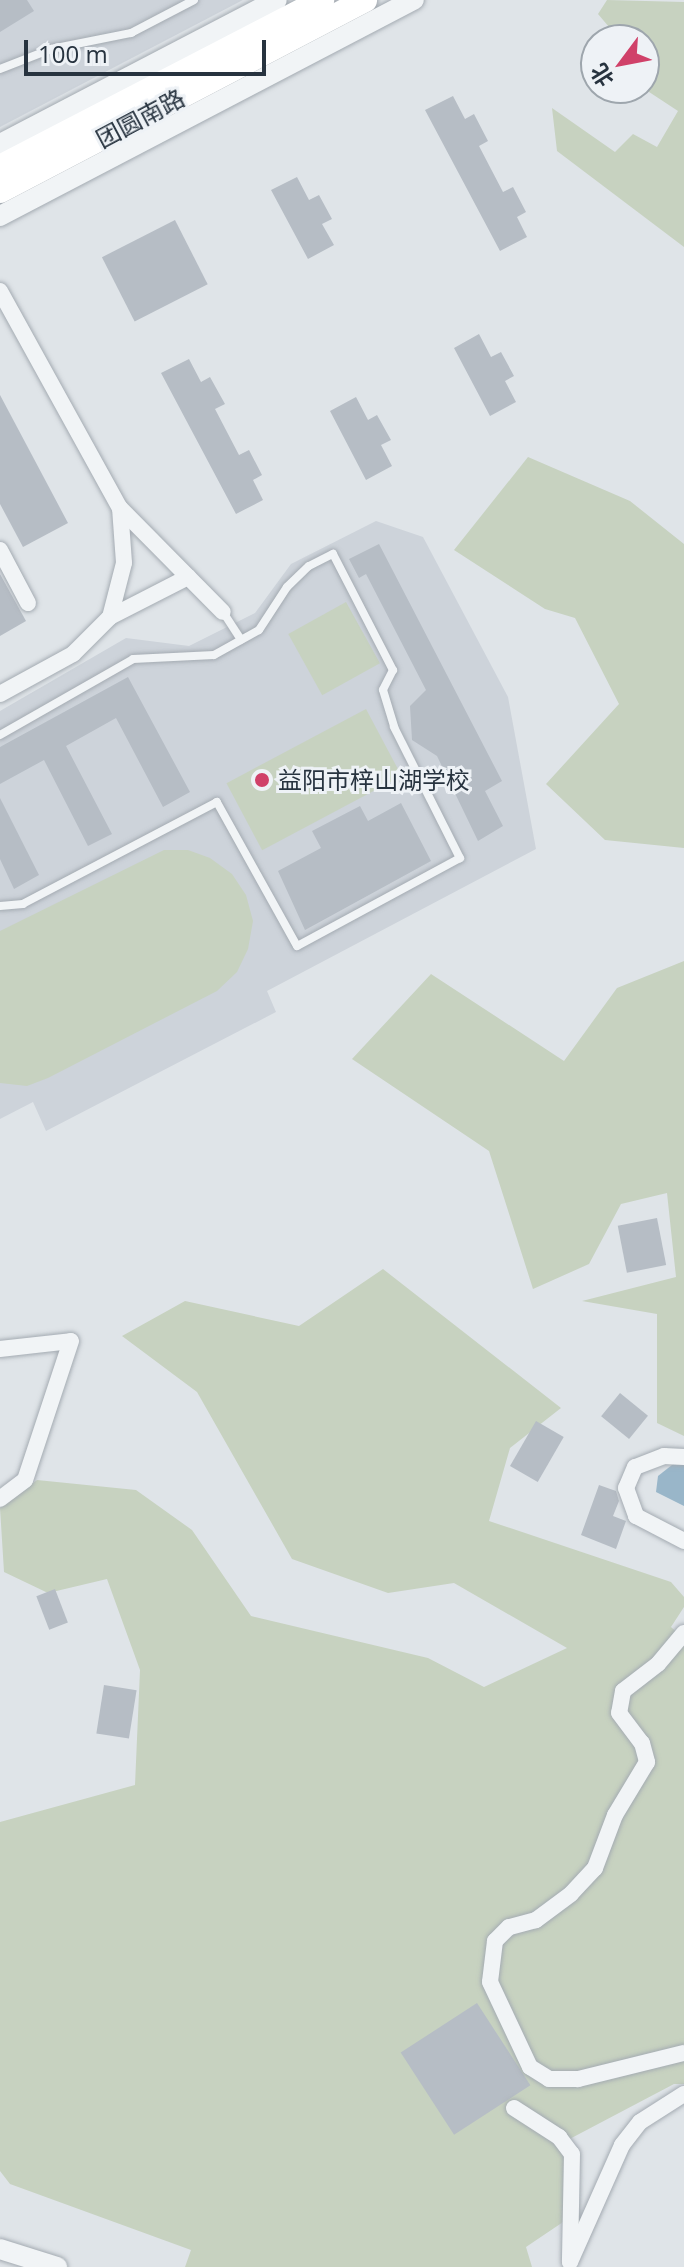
<!DOCTYPE html>
<meta charset="utf-8">
<style>
body{margin:0}
#map{position:relative;width:684px;height:2267px;overflow:hidden;background:#dfe4e8;font-family:"Open Sans","Noto Sans SC",sans-serif}
div>[style]{position:absolute}
.built>*{inset:0;background:#cdd3da}
.green>*{inset:0;background:#c7d2c0;transform-origin:0 0}
.water>*{inset:0;background:#99b6c9}
.building>*{inset:0;background:#b6bdc5;transform-origin:0 0}
.roads{filter:drop-shadow(0 0 2px #a4abb2) drop-shadow(0 0 2px #a4abb2)}
.service>*{height:8px;margin:-4px;padding:0 4px;transform-origin:4px;border-radius:4px;background:#f1f4f6}
.minor>*{height:16px;margin:-8px;padding:0 8px;transform-origin:8px;border-radius:8px;background:#f1f4f6}
.tertiary>*{height:20px;margin:-10px;padding:0 10px;transform-origin:10px;border-radius:10px;background:#f1f4f6}
.secondary>*{height:24px;margin:-12px;padding:0 12px;transform-origin:12px;border-radius:12px;background:#fff}
.dots>*{width:22px;height:22px;translate:-50% -50%;box-sizing:border-box;border:4px solid #eef2f6;border-radius:50%}
span{translate:-50% -50%;white-space:nowrap;text-align:center;line-height:1.15;-webkit-text-stroke:6px #eef2f6;paint-order:stroke}
.street-label{font-size:24px;color:#27333f}
.poi-label{font-size:24px;color:#27333f}
.left{translate:0 -50%;text-align:left}
.north{position:absolute;left:580px;top:24px;width:80px;height:80px;box-sizing:border-box;background:#eef2f6;border:2px solid #9ea6ad;border-radius:50%;rotate:238deg;font-size:22px;font-weight:700;line-height:32px;text-align:center;color:#27333f}
.north::after{content:'';display:block;margin:auto;width:28px;height:36px;background:#d04169;clip-path:polygon(50% 0,100% 100%,50% 72%,0 100%)}
.scale{position:absolute;left:24px;top:40px;width:242px;height:36px;box-sizing:border-box;border:4px solid #27333f;border-top:0;padding-left:10px;font-size:24px;line-height:28px;white-space:nowrap;color:#27333f;-webkit-text-stroke:6px #eef2f6;paint-order:stroke}
</style>
<div id="map">
<div class="built">
<div style="clip-path:polygon(0 0,243px 0,0 127px)"></div>
<div style="clip-path:polygon(376px 521px,423px 537px,508px 697px,536px 849px,267px 991px,276px 1012px,46px 1131px,33px 1102px,0 1119px,0 711px,126px 638px,189px 646px,255px 613px,291px 564px)"></div>
</div>
<div class="green">
<div style="clip-path:polygon(607px 0,684px 2px,684px 247px,557px 151px,552px 108px,615px 152px,633px 134px,657px 147px,678px 111px,643px 88px,644px 40px,620px 40px,598px 14px)"></div>
<div style="clip-path:polygon(528px 457px,630px 501px,684px 544px,684px 848px,605px 840px,546px 784px,619px 704px,575px 618px,545px 609px,454px 550px)"></div>
<div style="left:346px;top:602px;width:70px;height:66px;rotate:61deg"></div>
<div style="left:366px;top:709px;width:76px;height:158px;rotate:62deg"></div>
<div style="clip-path:polygon(164px 850px,188px 850px,210px 858px,232px 874px,246px 895px,253px 921px,248px 949px,237px 972px,217px 991px,48px 1078px,27px 1086px,0 1083px,0 931px)"></div>
<div style="clip-path:polygon(684px 961px,684px 1436px,657px 1423px,657px 1314px,582px 1301px,676px 1277px,667px 1193px,621px 1204px,589px 1264px,533px 1289px,489px 1151px,352px 1059px,431px 974px,564px 1061px,617px 988px)"></div>
<div style="clip-path:polygon(383px 1269px,561px 1408px,510px 1448px,489px 1521px,671px 1582px,684px 1597px,684px 1607px,671px 1627px,684px 1639px,684px 2084px,674px 2084px,562px 2143px,572px 2216px,526px 2247px,532px 2267px,185px 2267px,191px 2250px,10px 2184px,0 2171px,0 1822px,135px 1785px,140px 1670px,107px 1579px,48px 1593px,4px 1572px,0 1508px,37px 1480px,136px 1490px,192px 1530px,251px 1616px,428px 1658px,484px 1687px,567px 1648px,454px 1583px,388px 1593px,292px 1559px,197px 1392px,122px 1336px,185px 1301px,299px 1326px)"></div>
</div>
<div class="water">
<div style="clip-path:polygon(677px 1461px,684px 1463px,684px 1506px,656px 1492px,658px 1476px)"></div>
</div>
<div class="building">
<div style="clip-path:polygon(0 0,27px 0,34px 11px,0 32px)"></div>
<div style="clip-path:polygon(453px 96px,465px 119px,474px 114px,488px 141px,479px 146px,503px 192px,513px 187px,526px 212px,517px 217px,527px 237px,500px 251px,425px 110px)"></div>
<div style="clip-path:polygon(297px 177px,309px 200px,319px 195px,332px 219px,322px 224px,334px 245px,308px 259px,271px 190px)"></div>
<div style="left:175px;top:220px;width:72px;height:82px;rotate:63deg"></div>
<div style="clip-path:polygon(479px 334px,491px 357px,501px 352px,514px 376px,505px 381px,516px 402px,490px 416px,454px 348px)"></div>
<div style="clip-path:polygon(189px 359px,201px 382px,210px 377px,225px 404px,215px 409px,239px 455px,249px 450px,262px 475px,253px 480px,263px 500px,236px 514px,161px 373px)"></div>
<div style="clip-path:polygon(0 395px,68px 523px,23px 547px,0 504px)"></div>
<div style="clip-path:polygon(356px 397px,368px 420px,377px 415px,391px 440px,381px 445px,392px 466px,366px 480px,330px 411px)"></div>
<div style="clip-path:polygon(379px 544px,502px 781px,485px 791px,503px 826px,478px 841px,437px 756px,412px 740px,410px 706px,426px 690px,366px 574px,359px 578px,349px 559px)"></div>
<div style="clip-path:polygon(0 574px,26px 621px,0 636px)"></div>
<div style="clip-path:polygon(128px 677px,190px 792px,163px 807px,116px 718px,66px 746px,112px 834px,88px 846px,44px 760px,0 784px,0 747px)"></div>
<div style="clip-path:polygon(0 798px,39px 875px,14px 889px,0 859px)"></div>
<div style="clip-path:polygon(401px 803px,431px 861px,305px 930px,278px 871px,321px 848px,312px 831px,360px 806px,368px 821px)"></div>
<div style="left:657px;top:1218px;width:48px;height:40px;rotate:79deg"></div>
<div style="left:620px;top:1393px;width:36px;height:30px;rotate:39deg"></div>
<div style="left:536px;top:1421px;width:32px;height:52px;rotate:30deg"></div>
<div style="clip-path:polygon(599px 1485px,616px 1491px,619px 1501px,613px 1516px,626px 1521px,616px 1549px,581px 1535px)"></div>
<div style="left:55px;top:1589px;width:36px;height:20px;rotate:69deg"></div>
<div style="left:104px;top:1685px;width:33px;height:49px;rotate:9deg"></div>
<div style="left:477px;top:2003px;width:98px;height:91px;rotate:57deg"></div>
</div>
<div class="roads">
<div class="service">
<div style="left:0;top:69px;width:55px;rotate:-21.4deg"></div>
<div style="left:51px;top:49px;width:82px;rotate:-11.3deg"></div>
<div style="left:131px;top:33px;width:71px;rotate:-27.6deg"></div>
<div style="left:223px;top:612px;width:33px;rotate:57deg"></div>
<div style="left:0;top:735px;width:153px;rotate:-29.7deg"></div>
<div style="left:133px;top:659px;width:81px;rotate:-2.8deg"></div>
<div style="left:214px;top:655px;width:51px;rotate:-29.1deg"></div>
<div style="left:259px;top:630px;width:51px;rotate:-56.9deg"></div>
<div style="left:287px;top:587px;width:30px;rotate:-44deg"></div>
<div style="left:309px;top:566px;width:27px;rotate:-27deg"></div>
<div style="left:333px;top:554px;width:131px;rotate:62.7deg"></div>
<div style="left:393px;top:670px;width:22px;rotate:117deg"></div>
<div style="left:383px;top:690px;width:39px;rotate:73deg"></div>
<div style="left:394px;top:727px;width:147px;rotate:63.3deg"></div>
<div style="left:460px;top:858px;width:185px;rotate:151.6deg"></div>
<div style="left:297px;top:946px;width:165px;rotate:-119.1deg"></div>
<div style="left:217px;top:802px;width:219px;rotate:152.3deg"></div>
<div style="left:23px;top:904px;width:23px;rotate:175deg"></div>
</div>
<div class="minor">
<div style="left:0;top:291px;width:248px;rotate:61.1deg"></div>
<div style="left:120px;top:508px;width:55px;rotate:85.8deg"></div>
<div style="left:124px;top:563px;width:56px;rotate:104.5deg"></div>
<div style="left:110px;top:617px;width:52px;rotate:135deg"></div>
<div style="left:73px;top:654px;width:83px;rotate:151.3deg"></div>
<div style="left:120px;top:508px;width:146px;rotate:45.3deg"></div>
<div style="left:0;top:550px;width:60px;rotate:62.2deg"></div>
<div style="left:110px;top:617px;width:88px;rotate:-27.1deg"></div>
<div style="left:0;top:1349px;width:71px;rotate:-6.4deg"></div>
<div style="left:71px;top:1341px;width:146px;rotate:108.3deg"></div>
<div style="left:25px;top:1480px;width:31px;rotate:143deg"></div>
<div style="left:684px;top:1457px;width:20px;rotate:-177deg"></div>
<div style="left:664px;top:1456px;width:31px;rotate:159deg"></div>
<div style="left:635px;top:1467px;width:23px;rotate:113deg"></div>
<div style="left:626px;top:1488px;width:30px;rotate:70deg"></div>
<div style="left:636px;top:1516px;width:54px;rotate:27.5deg"></div>
<div style="left:684px;top:1633px;width:40px;rotate:130deg"></div>
<div style="left:658px;top:1664px;width:44px;rotate:142.4deg"></div>
<div style="left:623px;top:1691px;width:22px;rotate:100deg"></div>
<div style="left:619px;top:1713px;width:38px;rotate:53deg"></div>
<div style="left:642px;top:1743px;width:20px;rotate:75deg"></div>
<div style="left:647px;top:1762px;width:62px;rotate:121.1deg"></div>
<div style="left:615px;top:1815px;width:57px;rotate:110.7deg"></div>
<div style="left:595px;top:1868px;width:35px;rotate:133deg"></div>
<div style="left:571px;top:1894px;width:44px;rotate:143.4deg"></div>
<div style="left:536px;top:1920px;width:28px;rotate:165deg"></div>
<div style="left:509px;top:1927px;width:20px;rotate:135deg"></div>
<div style="left:495px;top:1941px;width:41px;rotate:97deg"></div>
<div style="left:490px;top:1982px;width:94px;rotate:64.8deg"></div>
<div style="left:530px;top:2067px;width:22px;rotate:32deg"></div>
<div style="left:549px;top:2079px;width:29px"></div>
<div style="left:578px;top:2079px;width:109px;rotate:-13.8deg"></div>
<div style="left:514px;top:2108px;width:54px;rotate:32.8deg"></div>
<div style="left:559px;top:2137px;width:21px;rotate:53deg"></div>
<div style="left:572px;top:2154px;width:108px;rotate:91.1deg"></div>
<div style="left:570px;top:2262px;width:128px;rotate:-66deg"></div>
<div style="left:622px;top:2145px;width:29px;rotate:-52deg"></div>
<div style="left:640px;top:2122px;width:52px;rotate:-32.5deg"></div>
</div>
<div class="tertiary">
<div style="left:0;top:144px;width:312px;rotate:-27.5deg"></div>
<div style="left:0;top:216px;width:467px;rotate:-27.6deg"></div>
<div style="left:0;top:2249px;width:60px;rotate:17.5deg"></div>
</div>
<div class="secondary">
<div style="left:0;top:167px;width:363px;rotate:-27.4deg"></div>
<div style="left:0;top:191px;width:412px;rotate:-27.6deg"></div>
</div>
</div>
<div class="dots">
<div style="left:262px;top:780px;background:#d04169"></div>
</div>
<div class="street-label">
<span style="left:140px;top:118px;rotate:-28deg">团圆南路</span>
</div>
<div class="poi-label">
<span class="left" style="left:278px;top:780px">益阳市梓山湖学校</span>
</div>
<div class="north">北</div>
<div class="scale">100 m</div>
</div>
